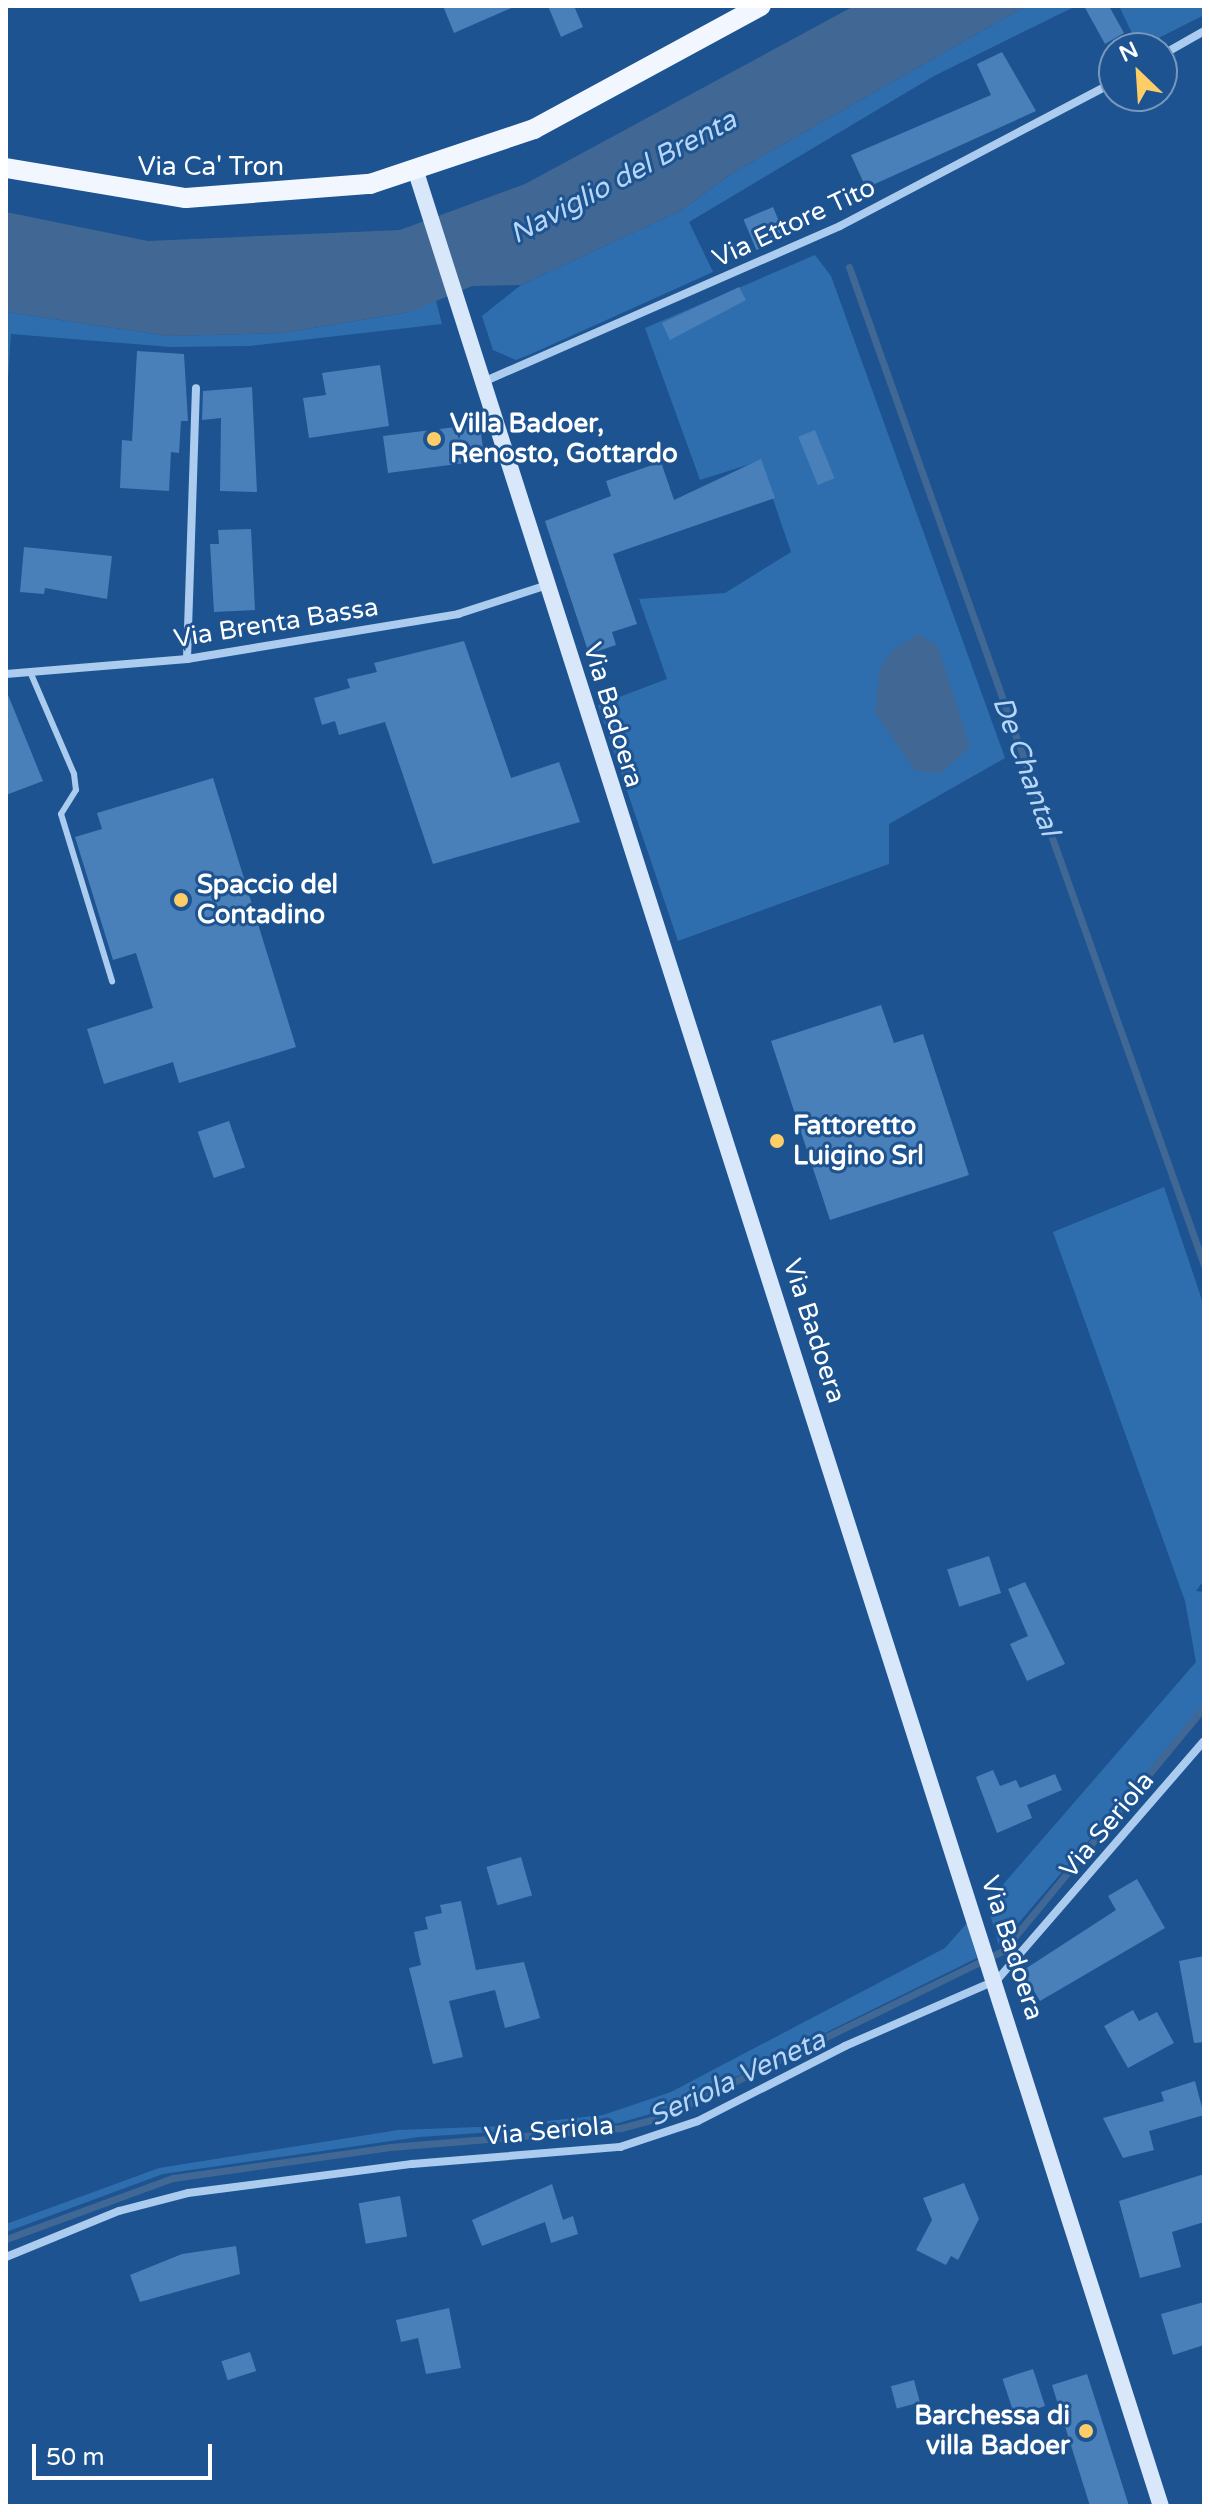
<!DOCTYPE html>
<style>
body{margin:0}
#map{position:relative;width:1210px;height:2512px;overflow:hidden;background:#1c5390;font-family:"Varela Round",sans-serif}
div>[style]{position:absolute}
.green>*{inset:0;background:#2f6eae}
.water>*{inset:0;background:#416894}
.stream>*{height:7px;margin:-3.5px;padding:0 3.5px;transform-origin:3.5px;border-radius:3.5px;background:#416894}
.building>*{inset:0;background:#4980b9;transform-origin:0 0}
.service>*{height:6px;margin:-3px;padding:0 3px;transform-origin:3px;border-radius:3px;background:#abccee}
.minor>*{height:8px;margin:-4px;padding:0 4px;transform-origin:4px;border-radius:4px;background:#abccee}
.secondary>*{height:16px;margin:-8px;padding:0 8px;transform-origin:8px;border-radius:8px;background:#d8e8fa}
.primary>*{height:20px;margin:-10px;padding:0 10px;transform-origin:10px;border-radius:10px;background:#f2f7ff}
.dots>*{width:22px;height:22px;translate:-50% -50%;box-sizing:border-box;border:4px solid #1c5390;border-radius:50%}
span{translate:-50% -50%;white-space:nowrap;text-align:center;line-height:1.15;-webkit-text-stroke:6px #1c5390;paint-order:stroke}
.street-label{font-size:26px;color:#fff}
.poi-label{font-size:26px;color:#fff;font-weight:700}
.left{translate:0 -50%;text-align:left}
.right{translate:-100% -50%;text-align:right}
.water-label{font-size:28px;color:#b7d6f5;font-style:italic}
.frame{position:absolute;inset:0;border:8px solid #fff;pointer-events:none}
.north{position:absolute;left:1098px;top:32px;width:80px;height:80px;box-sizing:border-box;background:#1c5390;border:2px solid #7798bc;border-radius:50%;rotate:335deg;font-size:22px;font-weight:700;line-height:32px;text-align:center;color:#fff}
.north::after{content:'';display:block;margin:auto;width:28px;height:36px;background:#fecd68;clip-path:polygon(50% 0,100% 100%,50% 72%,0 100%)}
.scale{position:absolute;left:32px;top:2444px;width:180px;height:36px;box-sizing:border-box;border:4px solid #fff;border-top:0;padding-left:10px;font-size:24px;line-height:28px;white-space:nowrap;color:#fff;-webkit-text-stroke:6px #1c5390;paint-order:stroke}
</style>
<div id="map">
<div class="green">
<div style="clip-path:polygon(1026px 6px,1076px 6px,934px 76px,689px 222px,713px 272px,531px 354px,516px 360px,493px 350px,482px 316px,521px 285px,682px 210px,731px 174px)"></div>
<div style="clip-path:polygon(1119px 6px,1204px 6px,1204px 15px,1139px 48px)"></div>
<div style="clip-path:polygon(815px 255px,831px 276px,1005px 758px,889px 824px,889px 864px,678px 941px,598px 705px,667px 679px,639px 599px,725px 593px,791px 552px,760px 461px,700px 480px,645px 328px)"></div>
<div style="clip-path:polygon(435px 297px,442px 324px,249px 346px,171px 347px,11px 334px,6px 411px,6px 312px,169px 336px,283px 333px,410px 312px)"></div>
<div style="clip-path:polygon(1164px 1187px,1204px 1306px,1204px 1580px,1196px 1591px,1204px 1592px,1204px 1705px,999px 1946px,987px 1903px,1196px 1662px,1185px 1601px,1053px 1232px)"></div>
<div style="clip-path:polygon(967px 1923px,977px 1958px,677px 2106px,619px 2123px,548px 2128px,547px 2121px,603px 2115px,671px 2092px,945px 1948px)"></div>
<div style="clip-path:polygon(504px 2126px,511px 2131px,419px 2137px,163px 2174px,6px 2232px,6px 2224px,159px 2168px,398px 2130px)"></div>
</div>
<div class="water">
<div style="clip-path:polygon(854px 6px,1026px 6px,731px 174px,682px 210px,521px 285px,472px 286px,410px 312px,283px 333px,169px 336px,6px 312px,6px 212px,148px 241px,400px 230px,525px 184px)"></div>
<div style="clip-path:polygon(919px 634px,938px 646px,970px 746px,942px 773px,915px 771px,875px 713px,880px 668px,892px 650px)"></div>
</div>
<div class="stream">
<div style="left:849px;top:267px;width:1059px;rotate:70.42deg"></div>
<div style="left:6px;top:2239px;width:178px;rotate:-20.1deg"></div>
<div style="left:173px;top:2178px;width:219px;rotate:-8.1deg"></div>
<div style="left:390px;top:2147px;width:232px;rotate:-4.7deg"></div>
<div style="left:621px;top:2128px;width:42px;rotate:-15deg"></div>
<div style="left:662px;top:2117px;width:379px;rotate:-26deg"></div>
<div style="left:1003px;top:1951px;width:316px;rotate:-50.5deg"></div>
</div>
<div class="building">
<div style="clip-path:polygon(443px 6px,516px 6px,454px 33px)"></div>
<div style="clip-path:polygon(548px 6px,574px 6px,583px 27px,561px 37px)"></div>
<div style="clip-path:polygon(1084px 6px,1109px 6px,1124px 33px,1105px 44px)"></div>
<div style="clip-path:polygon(1002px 52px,1036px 111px,866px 188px,851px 155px,991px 95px,977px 64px)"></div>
<div style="left:773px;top:207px;width:33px;height:32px;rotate:67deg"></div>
<div style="clip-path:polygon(739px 287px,746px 300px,670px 340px,662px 323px)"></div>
<div style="clip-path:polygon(137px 351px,184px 354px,188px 421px,181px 421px,179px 453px,171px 452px,169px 491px,120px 488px,122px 440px,132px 441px)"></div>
<div style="clip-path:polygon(380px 365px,389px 426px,309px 438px,303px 398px,326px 395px,322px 373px)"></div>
<div style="clip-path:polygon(252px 387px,257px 492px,220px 491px,221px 418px,202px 420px,203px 391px)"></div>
<div style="clip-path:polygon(480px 424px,483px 449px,463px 452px,465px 463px,388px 473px,383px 436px)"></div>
<div style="left:815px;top:430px;width:52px;height:18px;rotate:68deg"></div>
<div style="clip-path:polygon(761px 459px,775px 498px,613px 554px,637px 624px,612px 632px,616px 645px,589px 654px,545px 521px,611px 496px,606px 481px,661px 462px,674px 500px)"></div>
<div style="clip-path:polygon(251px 529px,255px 610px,214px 612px,210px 544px,219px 544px,218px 530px)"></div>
<div style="clip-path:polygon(24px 547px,112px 556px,107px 599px,45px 588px,44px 594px,20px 592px)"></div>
<div style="clip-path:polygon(464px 641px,511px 778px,559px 762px,580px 822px,433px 864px,385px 722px,339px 735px,335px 721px,322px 725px,314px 698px,350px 688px,347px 679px,377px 672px,374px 663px)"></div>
<div style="clip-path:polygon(6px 690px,43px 781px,6px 795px)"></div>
<div style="clip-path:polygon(213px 778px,296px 1047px,179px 1083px,173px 1062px,104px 1084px,87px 1029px,153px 1008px,136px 953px,113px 960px,75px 837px,102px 829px,97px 813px)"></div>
<div style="clip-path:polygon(881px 1005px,894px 1043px,923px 1034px,969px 1175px,830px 1220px,771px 1041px)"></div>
<div style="left:229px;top:1121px;width:49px;height:33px;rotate:71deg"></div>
<div style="left:989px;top:1556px;width:39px;height:44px;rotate:72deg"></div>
<div style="clip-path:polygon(1025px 1582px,1065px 1664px,1027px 1681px,1010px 1644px,1028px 1636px,1008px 1589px)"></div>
<div style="clip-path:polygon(993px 1770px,1000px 1786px,1016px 1780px,1020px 1788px,1055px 1774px,1062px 1790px,1027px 1805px,1032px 1818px,997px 1833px,976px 1777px)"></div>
<div style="left:521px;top:1857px;width:40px;height:36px;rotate:74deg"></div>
<div style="clip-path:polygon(1137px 1879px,1165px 1928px,1040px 2001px,1022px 1971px,1116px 1910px,1108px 1896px)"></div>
<div style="clip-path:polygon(461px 1901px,476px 1970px,524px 1962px,540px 2018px,505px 2028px,495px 1990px,449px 2001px,463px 2057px,433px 2064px,409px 1968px,421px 1965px,414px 1932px,428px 1929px,425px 1917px,442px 1913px,440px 1905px)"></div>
<div style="clip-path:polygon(1204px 1956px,1204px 2042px,1194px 2043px,1179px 1961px)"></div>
<div style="clip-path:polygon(1133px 2010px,1139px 2021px,1157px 2012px,1174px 2043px,1128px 2068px,1104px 2026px)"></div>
<div style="clip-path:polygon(1195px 2081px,1204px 2115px,1149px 2131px,1154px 2150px,1123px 2158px,1103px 2118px,1164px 2101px,1161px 2092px)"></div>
<div style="clip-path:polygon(1204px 2174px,1204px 2222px,1172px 2232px,1181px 2267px,1140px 2278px,1119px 2201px)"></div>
<div style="clip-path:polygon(964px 2183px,979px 2219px,958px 2260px,951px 2256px,946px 2265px,916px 2250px,932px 2220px,923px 2198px)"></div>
<div style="clip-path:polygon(552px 2184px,563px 2220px,573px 2216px,578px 2234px,551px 2243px,545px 2222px,482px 2246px,472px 2220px)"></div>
<div style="left:400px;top:2196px;width:41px;height:42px;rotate:80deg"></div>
<div style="clip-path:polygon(236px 2246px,240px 2274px,140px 2302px,130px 2275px,182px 2254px)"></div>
<div style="clip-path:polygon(1204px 2302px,1204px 2345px,1173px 2355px,1161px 2314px)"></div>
<div style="clip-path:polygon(449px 2308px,461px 2368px,426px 2374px,418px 2338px,401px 2342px,396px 2320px)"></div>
<div style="left:250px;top:2352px;width:20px;height:30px;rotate:72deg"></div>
<div style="left:1033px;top:2369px;width:39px;height:32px;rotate:72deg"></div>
<div style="clip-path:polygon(1087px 2374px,1110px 2446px,1129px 2506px,1090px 2506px,1052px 2385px)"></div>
<div style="left:914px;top:2380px;width:23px;height:24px;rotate:75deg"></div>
</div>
<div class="service">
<div style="left:31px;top:674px;width:109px;rotate:66.7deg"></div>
<div style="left:74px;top:774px;width:16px;rotate:83deg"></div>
<div style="left:76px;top:790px;width:28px;rotate:122deg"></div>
<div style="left:61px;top:814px;width:175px;rotate:73deg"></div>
</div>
<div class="minor">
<div style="left:1162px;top:55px;width:48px;rotate:-29.7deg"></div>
<div style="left:483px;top:382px;width:390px;rotate:-23.6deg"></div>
<div style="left:840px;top:226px;width:310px;rotate:-27.7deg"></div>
<div style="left:187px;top:659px;width:271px;rotate:-88.1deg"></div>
<div style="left:6px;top:674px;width:182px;rotate:-4.7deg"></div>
<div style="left:187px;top:659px;width:275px;rotate:-9.4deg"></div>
<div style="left:458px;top:614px;width:94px;rotate:-18deg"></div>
<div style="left:6px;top:2257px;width:122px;rotate:-22.2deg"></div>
<div style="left:119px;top:2211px;width:71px;rotate:-14.6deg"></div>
<div style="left:188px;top:2193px;width:226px;rotate:-7.4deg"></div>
<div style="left:412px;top:2164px;width:209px;rotate:-4.7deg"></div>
<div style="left:620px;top:2147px;width:82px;rotate:-18.4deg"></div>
<div style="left:698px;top:2121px;width:165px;rotate:-27deg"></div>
<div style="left:845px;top:2046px;width:166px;rotate:-23.5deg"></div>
<div style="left:997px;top:1980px;width:316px;rotate:-49.1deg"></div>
</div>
<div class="secondary">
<div style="left:416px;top:172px;width:2450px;rotate:72.3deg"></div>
</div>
<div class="primary">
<div style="left:6px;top:168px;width:182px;rotate:9.5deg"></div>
<div style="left:186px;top:198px;width:185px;rotate:-4.4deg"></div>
<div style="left:370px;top:184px;width:173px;rotate:-18.5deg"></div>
<div style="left:534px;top:129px;width:258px;rotate:-28.5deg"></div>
</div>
<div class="dots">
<div style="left:434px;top:439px;background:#fecd68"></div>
<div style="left:181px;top:900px;background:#fecd68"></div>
<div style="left:777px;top:1141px;background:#fecd68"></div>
<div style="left:1086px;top:2431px;background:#fecd68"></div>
</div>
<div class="street-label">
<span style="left:211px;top:167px">Via Ca' Tron</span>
<span style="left:794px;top:223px;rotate:-25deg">Via Ettore Tito</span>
<span style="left:276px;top:623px;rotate:-9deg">Via Brenta Bassa</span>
<span style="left:613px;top:715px;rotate:73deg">Via Badoera</span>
<span style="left:814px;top:1331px;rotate:72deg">Via Badoera</span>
<span style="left:1107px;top:1825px;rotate:-50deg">Via Seriola</span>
<span style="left:1012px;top:1948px;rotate:72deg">Via Badoera</span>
<span style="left:549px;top:2131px;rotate:-5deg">Via Seriola</span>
</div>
<div class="poi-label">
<span class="left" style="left:450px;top:439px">Villa Badoer,<br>Renosto, Gottardo</span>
<span class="left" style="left:197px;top:900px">Spaccio del<br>Contadino</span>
<span class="left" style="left:793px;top:1141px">Fattoretto<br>Luigino Srl</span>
<span class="right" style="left:1070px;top:2431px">Barchessa di<br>villa Badoer</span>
</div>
<div class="water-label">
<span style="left:623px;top:177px;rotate:-28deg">Naviglio del Brenta</span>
<span style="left:1026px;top:766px;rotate:70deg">De Chantal</span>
<span style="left:737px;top:2078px;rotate:-25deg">Seriola Veneta</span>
</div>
<div class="frame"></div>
<div class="north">N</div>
<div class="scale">50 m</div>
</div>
